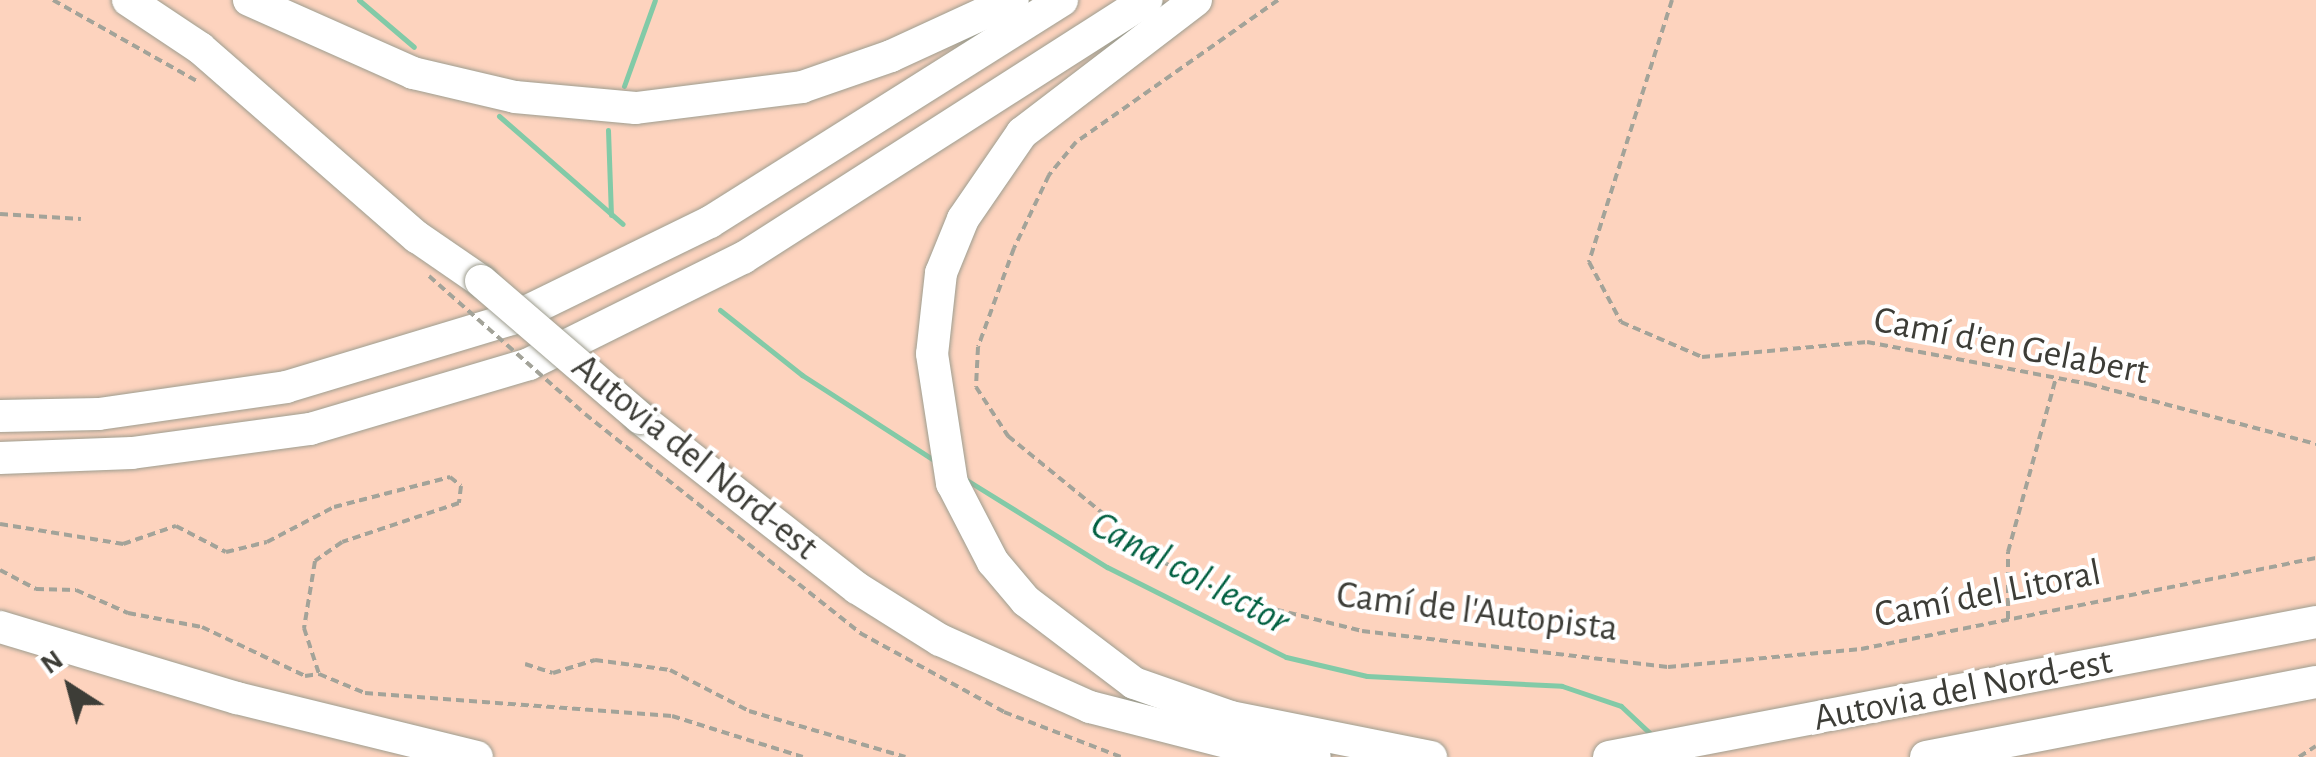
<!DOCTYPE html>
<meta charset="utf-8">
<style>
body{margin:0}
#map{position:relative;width:2316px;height:757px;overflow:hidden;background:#faf9eb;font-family:"Alegreya Sans",sans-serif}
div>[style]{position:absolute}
.green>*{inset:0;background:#fdd3be;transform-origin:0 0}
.stream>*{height:5px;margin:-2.5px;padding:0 2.5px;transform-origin:2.5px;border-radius:2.5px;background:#82caa7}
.path>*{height:4px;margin-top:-2px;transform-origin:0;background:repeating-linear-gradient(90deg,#a3a399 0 8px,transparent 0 13px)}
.roads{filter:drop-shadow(0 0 2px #9d9d8f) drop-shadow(0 0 2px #9d9d8f)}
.highway>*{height:32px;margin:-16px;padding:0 16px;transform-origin:16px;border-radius:16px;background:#fff}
.path-bridge>*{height:4px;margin-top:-2px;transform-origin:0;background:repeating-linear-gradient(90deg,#a3a399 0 8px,transparent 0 13px)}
.bridges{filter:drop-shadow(0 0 2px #9d9d8f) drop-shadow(0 0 2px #9d9d8f)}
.highway-bridge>*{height:32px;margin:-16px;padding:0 16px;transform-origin:16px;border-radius:16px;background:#fff}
span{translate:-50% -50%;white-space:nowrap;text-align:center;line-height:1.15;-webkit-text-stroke:8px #fff;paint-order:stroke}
.street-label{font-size:38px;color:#3d3d37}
.water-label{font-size:40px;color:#016041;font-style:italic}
.north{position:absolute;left:20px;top:637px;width:100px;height:100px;-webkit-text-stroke:8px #fff;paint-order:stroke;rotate:324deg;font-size:28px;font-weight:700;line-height:40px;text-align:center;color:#3d3d37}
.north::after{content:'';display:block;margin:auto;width:35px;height:45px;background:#3d3d37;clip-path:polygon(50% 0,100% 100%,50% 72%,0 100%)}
</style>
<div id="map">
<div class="green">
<div style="left:0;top:0;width:2316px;height:757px"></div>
</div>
<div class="stream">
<div style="left:359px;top:0;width:72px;rotate:40.5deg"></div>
<div style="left:624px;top:86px;width:91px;rotate:-70.2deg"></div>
<div style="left:499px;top:116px;width:164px;rotate:41.1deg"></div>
<div style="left:608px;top:130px;width:85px;rotate:88deg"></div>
<div style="left:720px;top:310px;width:105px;rotate:38.4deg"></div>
<div style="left:802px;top:375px;width:157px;rotate:32.8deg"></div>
<div style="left:965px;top:479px;width:167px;rotate:31.8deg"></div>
<div style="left:1107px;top:567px;width:200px;rotate:26.7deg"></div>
<div style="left:1286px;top:657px;width:83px;rotate:13.2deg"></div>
<div style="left:1367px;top:676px;width:195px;rotate:2.9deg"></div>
<div style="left:1562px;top:686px;width:62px;rotate:18.7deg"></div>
<div style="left:1621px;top:706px;width:45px;rotate:43.2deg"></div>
</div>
<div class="path">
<div style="left:53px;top:0;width:165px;rotate:29.4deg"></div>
<div style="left:1278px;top:0;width:247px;rotate:144.9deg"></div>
<div style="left:1076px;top:142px;width:43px;rotate:129.3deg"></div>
<div style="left:1049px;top:175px;width:81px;rotate:115.6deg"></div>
<div style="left:1014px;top:248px;width:105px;rotate:110deg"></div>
<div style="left:978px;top:347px;width:40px;rotate:92.9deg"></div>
<div style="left:976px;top:387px;width:59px;rotate:56.9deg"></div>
<div style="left:1008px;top:436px;width:198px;rotate:39.2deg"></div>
<div style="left:1161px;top:561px;width:86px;rotate:26.9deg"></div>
<div style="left:1238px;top:600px;width:128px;rotate:14deg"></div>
<div style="left:1362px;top:631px;width:308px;rotate:6.7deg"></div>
<div style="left:1668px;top:667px;width:194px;rotate:-5.3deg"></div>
<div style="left:1861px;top:649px;width:464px;rotate:-11.3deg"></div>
<div style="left:1672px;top:0;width:275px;rotate:107.6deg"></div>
<div style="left:1589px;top:262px;width:68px;rotate:61.9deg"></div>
<div style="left:1621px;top:322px;width:88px;rotate:23.4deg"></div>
<div style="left:1702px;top:357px;width:166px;rotate:-5.2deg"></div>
<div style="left:1867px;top:342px;width:226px;rotate:10.7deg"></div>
<div style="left:2089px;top:384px;width:235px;rotate:14.8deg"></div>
<div style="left:0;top:214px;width:81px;rotate:3.5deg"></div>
<div style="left:585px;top:414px;width:352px;rotate:38.5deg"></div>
<div style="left:860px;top:633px;width:164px;rotate:28.7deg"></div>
<div style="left:1004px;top:712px;width:125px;rotate:21deg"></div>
<div style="left:0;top:524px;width:125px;rotate:9.2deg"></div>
<div style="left:123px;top:544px;width:56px;rotate:-18.8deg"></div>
<div style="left:176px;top:526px;width:56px;rotate:27.5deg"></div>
<div style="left:226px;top:552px;width:42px;rotate:-13.7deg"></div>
<div style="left:267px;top:542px;width:76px;rotate:-27.6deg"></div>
<div style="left:334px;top:507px;width:120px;rotate:-14.5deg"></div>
<div style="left:450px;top:477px;width:14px;rotate:39deg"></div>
<div style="left:461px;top:486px;width:17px;rotate:97deg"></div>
<div style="left:459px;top:503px;width:123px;rotate:161.6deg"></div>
<div style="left:342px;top:542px;width:33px;rotate:145deg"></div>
<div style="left:315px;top:561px;width:68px;rotate:99.3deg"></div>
<div style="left:304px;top:628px;width:48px;rotate:71.9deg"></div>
<div style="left:0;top:570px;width:41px;rotate:27.8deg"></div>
<div style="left:36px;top:589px;width:40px;rotate:1.4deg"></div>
<div style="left:76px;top:590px;width:57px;rotate:23.9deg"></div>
<div style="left:128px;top:613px;width:75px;rotate:10.7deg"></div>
<div style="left:202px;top:627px;width:114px;rotate:25.4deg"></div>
<div style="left:305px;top:676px;width:14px;rotate:-8deg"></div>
<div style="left:319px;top:674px;width:50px;rotate:22.4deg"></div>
<div style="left:365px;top:693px;width:308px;rotate:4.3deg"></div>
<div style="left:672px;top:716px;width:137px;rotate:17.4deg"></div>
<div style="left:2008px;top:619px;width:67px;rotate:-90deg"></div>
<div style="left:2008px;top:552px;width:180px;rotate:-74.6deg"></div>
<div style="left:525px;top:664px;width:29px;rotate:18deg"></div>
<div style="left:553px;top:673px;width:44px;rotate:-17.2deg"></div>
<div style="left:595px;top:660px;width:76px;rotate:7.6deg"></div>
<div style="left:670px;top:670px;width:89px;rotate:27.4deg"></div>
<div style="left:749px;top:711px;width:163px;rotate:16.4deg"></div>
<div style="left:2299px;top:757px;width:20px;rotate:-33deg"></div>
</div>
<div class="roads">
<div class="highway">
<div style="left:128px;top:0;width:87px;rotate:33.7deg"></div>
<div style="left:200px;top:48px;width:288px;rotate:41.1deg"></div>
<div style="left:417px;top:237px;width:78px;rotate:34.5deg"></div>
<div style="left:249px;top:0;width:180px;rotate:24deg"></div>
<div style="left:413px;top:73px;width:105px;rotate:13.2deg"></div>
<div style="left:515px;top:97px;width:121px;rotate:5.2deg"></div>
<div style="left:636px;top:108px;width:167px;rotate:-7.2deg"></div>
<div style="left:802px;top:87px;width:94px;rotate:-19.2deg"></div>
<div style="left:891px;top:56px;width:134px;rotate:-24.7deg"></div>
<div style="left:1196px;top:0;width:219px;rotate:142.6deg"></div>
<div style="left:1022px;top:133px;width:104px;rotate:124.5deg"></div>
<div style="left:963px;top:219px;width:58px;rotate:112.2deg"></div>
<div style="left:941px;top:273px;width:81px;rotate:96.3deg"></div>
<div style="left:932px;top:354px;width:131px;rotate:81.2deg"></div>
<div style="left:952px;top:483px;width:89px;rotate:62.6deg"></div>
<div style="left:993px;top:562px;width:51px;rotate:49.8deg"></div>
<div style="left:1026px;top:601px;width:136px;rotate:37.2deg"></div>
<div style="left:1134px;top:683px;width:103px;rotate:19.3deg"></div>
<div style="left:1231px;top:717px;width:204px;rotate:11.3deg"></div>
<div style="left:0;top:416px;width:99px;rotate:-1.2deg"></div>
<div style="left:99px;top:414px;width:189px;rotate:-8.2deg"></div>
<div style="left:286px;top:387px;width:235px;rotate:-16.8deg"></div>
<div style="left:511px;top:319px;width:221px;rotate:-26deg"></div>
<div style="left:710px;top:222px;width:416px;rotate:-32.2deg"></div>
<div style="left:640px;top:418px;width:276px;rotate:38.1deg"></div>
<div style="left:857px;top:588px;width:98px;rotate:32.1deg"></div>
<div style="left:940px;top:640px;width:164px;rotate:24.1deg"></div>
<div style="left:1090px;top:707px;width:172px;rotate:14.4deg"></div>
<div style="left:1257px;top:750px;width:58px;rotate:6.9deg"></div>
<div style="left:0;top:458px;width:132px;rotate:-2.2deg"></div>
<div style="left:132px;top:453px;width:180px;rotate:-7.7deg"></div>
<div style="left:310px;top:429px;width:228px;rotate:-16.5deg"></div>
<div style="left:529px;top:364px;width:239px;rotate:-26.4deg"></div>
<div style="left:743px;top:258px;width:479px;rotate:-32.6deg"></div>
<div style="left:0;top:627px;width:247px;rotate:16.7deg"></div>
<div style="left:237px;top:698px;width:247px;rotate:13.8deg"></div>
<div style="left:1609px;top:757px;width:720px;rotate:-10.81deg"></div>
<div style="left:1926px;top:757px;width:397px;rotate:-10.9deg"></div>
</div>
</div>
<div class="path-bridge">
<div style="left:429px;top:276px;width:208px;rotate:41.5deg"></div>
</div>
<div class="bridges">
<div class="highway-bridge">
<div style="left:481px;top:281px;width:210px;rotate:40.7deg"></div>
</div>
</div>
<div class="street-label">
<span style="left:2011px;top:347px;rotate:11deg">Camí d'en Gelabert</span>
<span style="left:694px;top:458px;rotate:39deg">Autovia del Nord-est</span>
<span style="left:1988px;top:595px;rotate:-11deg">Camí del Litoral</span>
<span style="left:1477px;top:613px;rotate:7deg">Camí de l'Autopista</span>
<span style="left:1963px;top:691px;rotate:-11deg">Autovia del Nord-est</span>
</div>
<div class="water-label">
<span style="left:1190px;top:573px;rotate:28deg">Canal col·lector</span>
</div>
<div class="north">N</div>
</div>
